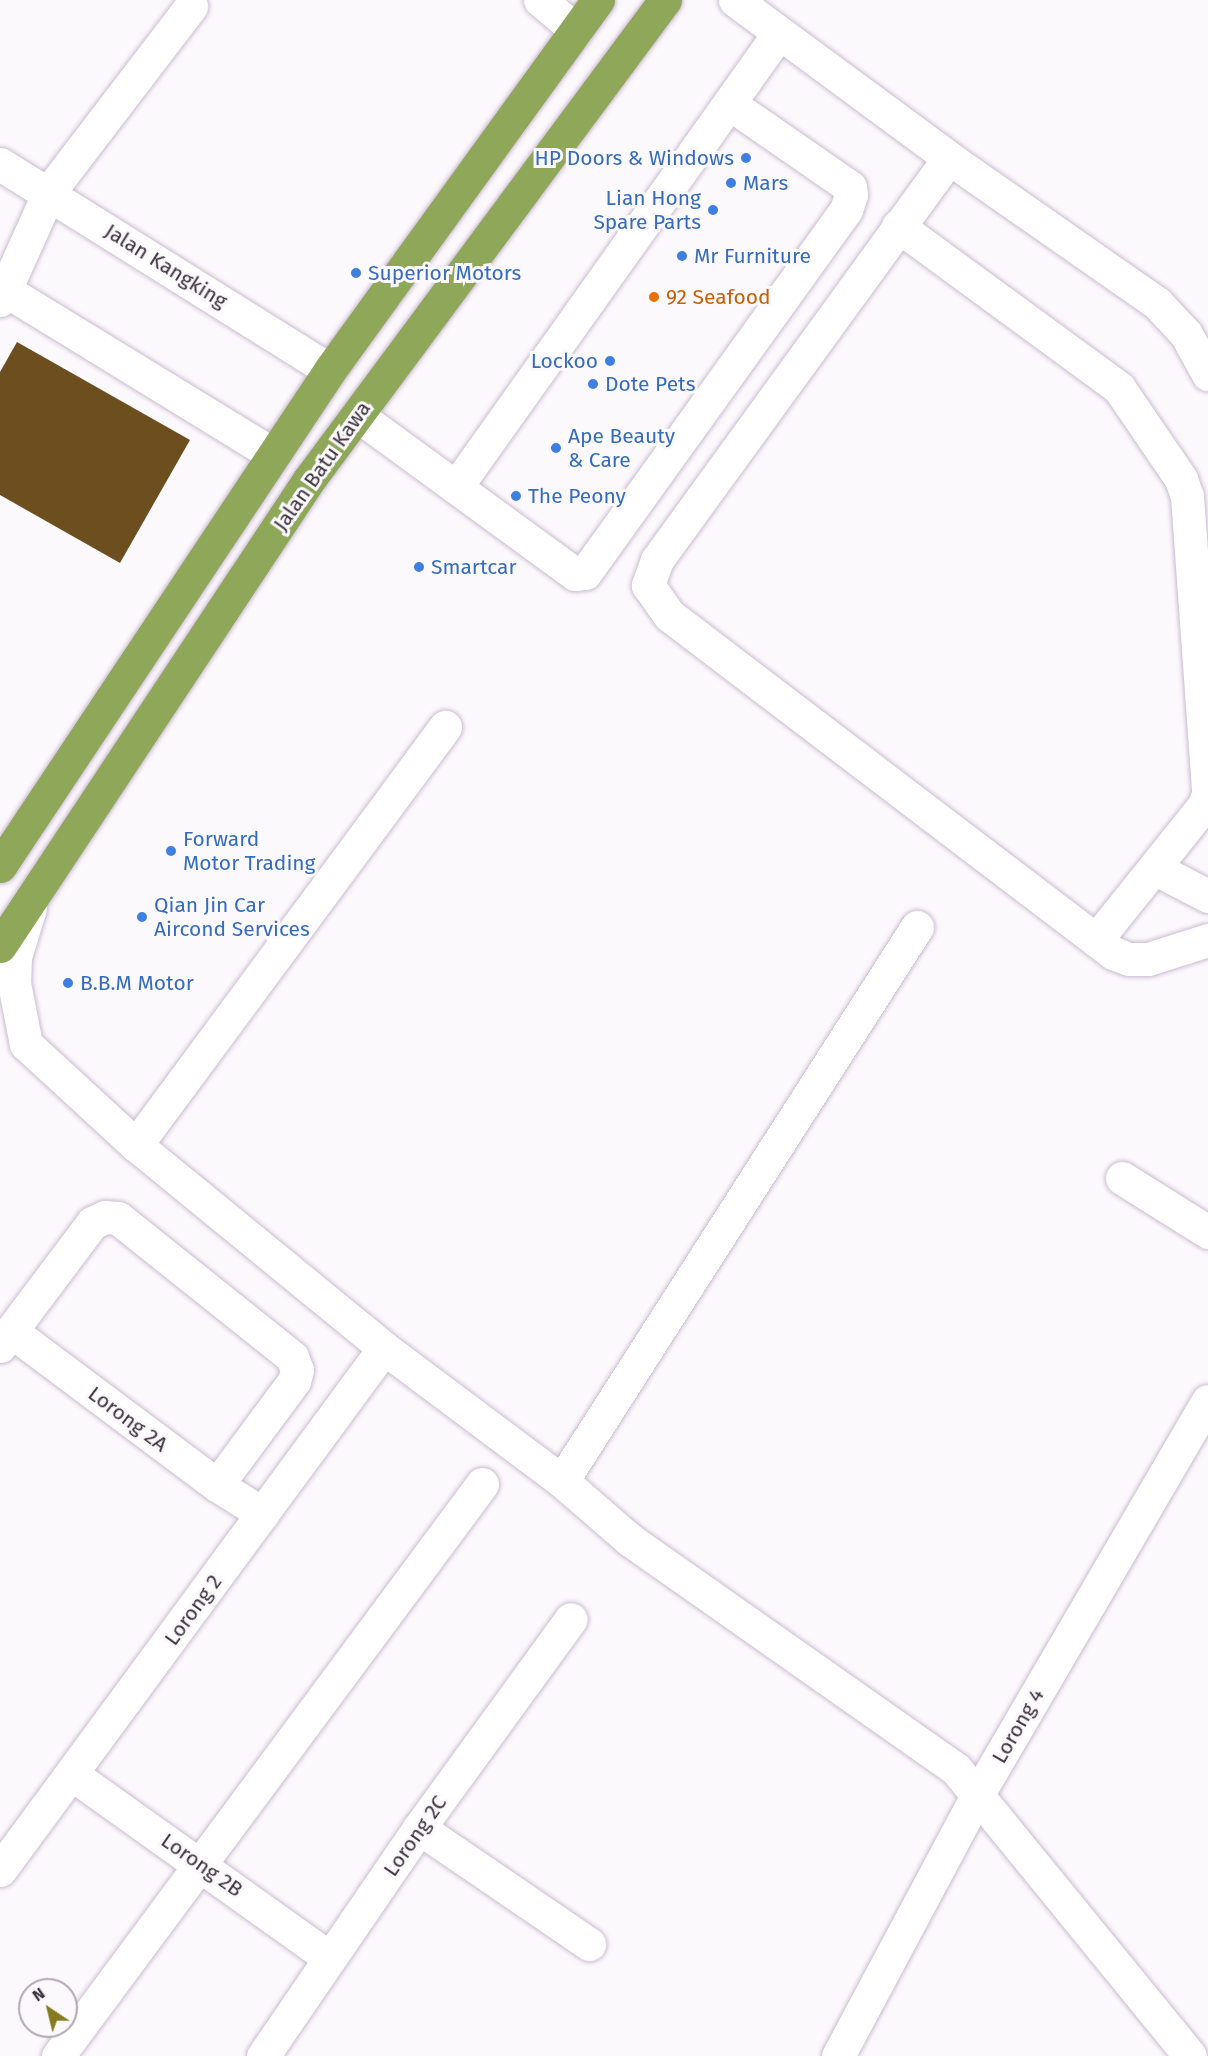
<!DOCTYPE html>
<style>
body{margin:0}
#map{position:relative;width:1208px;height:2056px;overflow:hidden;background:#fcf9fd;font-family:"Fira Sans",sans-serif}
div>[style]{position:absolute}
.building>*{inset:0;background:#6d4e1e}
.roads{filter:drop-shadow(0 0 2px #cbbbd0) drop-shadow(0 0 2px #cbbbd0)}
.minor>*{height:33px;margin:-16.5px;padding:0 16.5px;transform-origin:16.5px;border-radius:16.5px;background:#fff}
.highway>*{height:33px;margin:-16.5px;padding:0 16.5px;transform-origin:16.5px;border-radius:16.5px;background:#8ea759}
.dots>*{width:16px;height:16px;translate:-50% -50%;box-sizing:border-box;border:3px solid #fcf9fd;border-radius:50%}
span{translate:-50% -50%;white-space:nowrap;text-align:center;line-height:1.15;-webkit-text-stroke:6px #fcf9fd;paint-order:stroke}
.shop-label{font-size:21px;color:#366cbe}
.right{translate:-100% -50%;text-align:right}
.left{translate:0 -50%;text-align:left}
.street-label{font-size:21px;color:#3a333c}
.food-label{font-size:21px;color:#c56008}
.north{position:absolute;left:18px;top:1978px;width:60px;height:60px;box-sizing:border-box;background:#fcf9fd;border:2px solid #aeaab0;border-radius:50%;rotate:325deg;font-size:16px;font-weight:700;line-height:24px;text-align:center;color:#3a333c}
.north::after{content:'';display:block;margin:auto;width:21px;height:27px;background:#877b20;clip-path:polygon(50% 0,100% 100%,50% 72%,0 100%)}
</style>
<div id="map">
<div class="building">
<div style="clip-path:polygon(17px 342px,190px 440px,120px 563px,0 495px,0 372px)"></div>
</div>
<div class="roads">
<div class="minor">
<div style="left:540px;top:0;width:47px;rotate:39.8deg"></div>
<div style="left:735px;top:0;width:266px;rotate:36.4deg"></div>
<div style="left:949px;top:158px;width:254px;rotate:34.9deg"></div>
<div style="left:1157px;top:303px;width:42px;rotate:46.9deg"></div>
<div style="left:1186px;top:334px;width:46px;rotate:61.2deg"></div>
<div style="left:949px;top:158px;width:497px;rotate:126deg"></div>
<div style="left:657px;top:560px;width:27px;rotate:110deg"></div>
<div style="left:648px;top:585px;width:37px;rotate:55deg"></div>
<div style="left:669px;top:615px;width:558px;rotate:37.28deg"></div>
<div style="left:1113px;top:953px;width:17px;rotate:21deg"></div>
<div style="left:1129px;top:959px;width:19px"></div>
<div style="left:1148px;top:959px;width:63px;rotate:-17.6deg"></div>
<div style="left:0;top:164px;width:389px;rotate:32deg"></div>
<div style="left:898px;top:226px;width:274px;rotate:36.2deg"></div>
<div style="left:1119px;top:388px;width:110px;rotate:55.7deg"></div>
<div style="left:1181px;top:479px;width:18px;rotate:71deg"></div>
<div style="left:1187px;top:496px;width:294px;rotate:85.9deg"></div>
<div style="left:5px;top:290px;width:107px;rotate:-65.8deg"></div>
<div style="left:49px;top:192px;width:234px;rotate:-52.6deg"></div>
<div style="left:0;top:300px;width:11px;rotate:-63deg"></div>
<div style="left:5px;top:290px;width:314px;rotate:31.5deg"></div>
<div style="left:357px;top:415px;width:270px;rotate:36.1deg"></div>
<div style="left:575px;top:574px;width:10px;rotate:-6deg"></div>
<div style="left:585px;top:573px;width:447px;rotate:-54.3deg"></div>
<div style="left:846px;top:210px;width:16px;rotate:-72deg"></div>
<div style="left:851px;top:195px;width:8px;rotate:-97deg"></div>
<div style="left:850px;top:187px;width:146px;rotate:-145.3deg"></div>
<div style="left:456px;top:487px;width:557px;rotate:-54.57deg"></div>
<div style="left:1154px;top:868px;width:61px;rotate:27.4deg"></div>
<div style="left:30px;top:908px;width:51px;rotate:107deg"></div>
<div style="left:15px;top:957px;width:26px;rotate:92deg"></div>
<div style="left:14px;top:983px;width:62px;rotate:78.9deg"></div>
<div style="left:26px;top:1044px;width:149px;rotate:42.6deg"></div>
<div style="left:136px;top:1145px;width:320px;rotate:39.3deg"></div>
<div style="left:384px;top:1348px;width:222px;rotate:36.8deg"></div>
<div style="left:562px;top:1481px;width:90px;rotate:40.9deg"></div>
<div style="left:630px;top:1540px;width:398px;rotate:35.1deg"></div>
<div style="left:956px;top:1769px;width:370px;rotate:50.8deg"></div>
<div style="left:1096px;top:940px;width:173px;rotate:-51.3deg"></div>
<div style="left:1204px;top:805px;width:12px;rotate:-70deg"></div>
<div style="left:136px;top:1145px;width:520px;rotate:-53.53deg"></div>
<div style="left:1122px;top:1178px;width:102px;rotate:32.1deg"></div>
<div style="left:11px;top:1331px;width:135px;rotate:-53.1deg"></div>
<div style="left:92px;top:1223px;width:14px;rotate:-25deg"></div>
<div style="left:105px;top:1217px;width:13px;rotate:4deg"></div>
<div style="left:118px;top:1218px;width:223px;rotate:38.6deg"></div>
<div style="left:292px;top:1357px;width:14px;rotate:69deg"></div>
<div style="left:297px;top:1370px;width:11px;rotate:105deg"></div>
<div style="left:294px;top:1381px;width:129px;rotate:126.5deg"></div>
<div style="left:0;top:1346px;width:19px;rotate:-54deg"></div>
<div style="left:11px;top:1331px;width:257px;rotate:36.8deg"></div>
<div style="left:217px;top:1485px;width:54px;rotate:32.2deg"></div>
<div style="left:562px;top:1481px;width:658px;rotate:-57.35deg"></div>
<div style="left:73px;top:1775px;width:315px;rotate:35.5deg"></div>
<div style="left:419px;top:1828px;width:206px;rotate:34.3deg"></div>
<div style="left:0;top:1870px;width:648px;rotate:-53.66deg"></div>
<div style="left:58px;top:2056px;width:712px;rotate:-53.45deg"></div>
<div style="left:263px;top:2056px;width:276px;rotate:-55.6deg"></div>
<div style="left:419px;top:1828px;width:258px;rotate:-54deg"></div>
<div style="left:838px;top:2056px;width:297px;rotate:-61.9deg"></div>
<div style="left:978px;top:1794px;width:455px;rotate:-59.7deg"></div>
</div>
<div class="highway">
<div style="left:0;top:866px;width:596px;rotate:-56.36deg"></div>
<div style="left:330px;top:370px;width:457px;rotate:-54.1deg"></div>
<div style="left:0;top:946px;width:558px;rotate:-56.48deg"></div>
<div style="left:308px;top:481px;width:599px;rotate:-53.42deg"></div>
</div>
</div>
<div class="dots">
<div style="left:746px;top:158px;background:#3f7fe0"></div>
<div style="left:731px;top:183px;background:#3f7fe0"></div>
<div style="left:713px;top:210px;background:#3f7fe0"></div>
<div style="left:682px;top:256px;background:#3f7fe0"></div>
<div style="left:356px;top:273px;background:#3f7fe0"></div>
<div style="left:654px;top:297px;background:#e8710a"></div>
<div style="left:610px;top:361px;background:#3f7fe0"></div>
<div style="left:593px;top:384px;background:#3f7fe0"></div>
<div style="left:556px;top:448px;background:#3f7fe0"></div>
<div style="left:516px;top:496px;background:#3f7fe0"></div>
<div style="left:419px;top:567px;background:#3f7fe0"></div>
<div style="left:171px;top:851px;background:#3f7fe0"></div>
<div style="left:142px;top:917px;background:#3f7fe0"></div>
<div style="left:68px;top:983px;background:#3f7fe0"></div>
</div>
<div class="shop-label">
<span class="right" style="left:734px;top:158px">HP Doors &amp; Windows</span>
<span class="left" style="left:743px;top:183px">Mars</span>
<span class="right" style="left:701px;top:210px">Lian Hong<br>Spare Parts</span>
<span class="left" style="left:694px;top:256px">Mr Furniture</span>
<span class="left" style="left:368px;top:273px">Superior Motors</span>
<span class="right" style="left:598px;top:361px">Lockoo</span>
<span class="left" style="left:605px;top:384px">Dote Pets</span>
<span class="left" style="left:568px;top:448px">Ape Beauty<br>&amp; Care</span>
<span class="left" style="left:528px;top:496px">The Peony</span>
<span class="left" style="left:431px;top:567px">Smartcar</span>
<span class="left" style="left:183px;top:851px">Forward<br>Motor Trading</span>
<span class="left" style="left:154px;top:917px">Qian Jin Car<br>Aircond Services</span>
<span class="left" style="left:80px;top:983px">B.B.M Motor</span>
</div>
<div class="street-label">
<span style="left:166px;top:266px;rotate:32deg">Jalan Kangking</span>
<span style="left:322px;top:466px;rotate:-55deg">Jalan Batu Kawa</span>
<span style="left:128px;top:1419px;rotate:37deg">Lorong 2A</span>
<span style="left:193px;top:1610px;rotate:-54deg">Lorong 2</span>
<span style="left:1018px;top:1726px;rotate:-60deg">Lorong 4</span>
<span style="left:415px;top:1836px;rotate:-55deg">Lorong 2C</span>
<span style="left:202px;top:1865px;rotate:35deg">Lorong 2B</span>
</div>
<div class="food-label">
<span class="left" style="left:666px;top:297px">92 Seafood</span>
</div>
<div class="north">N</div>
</div>
